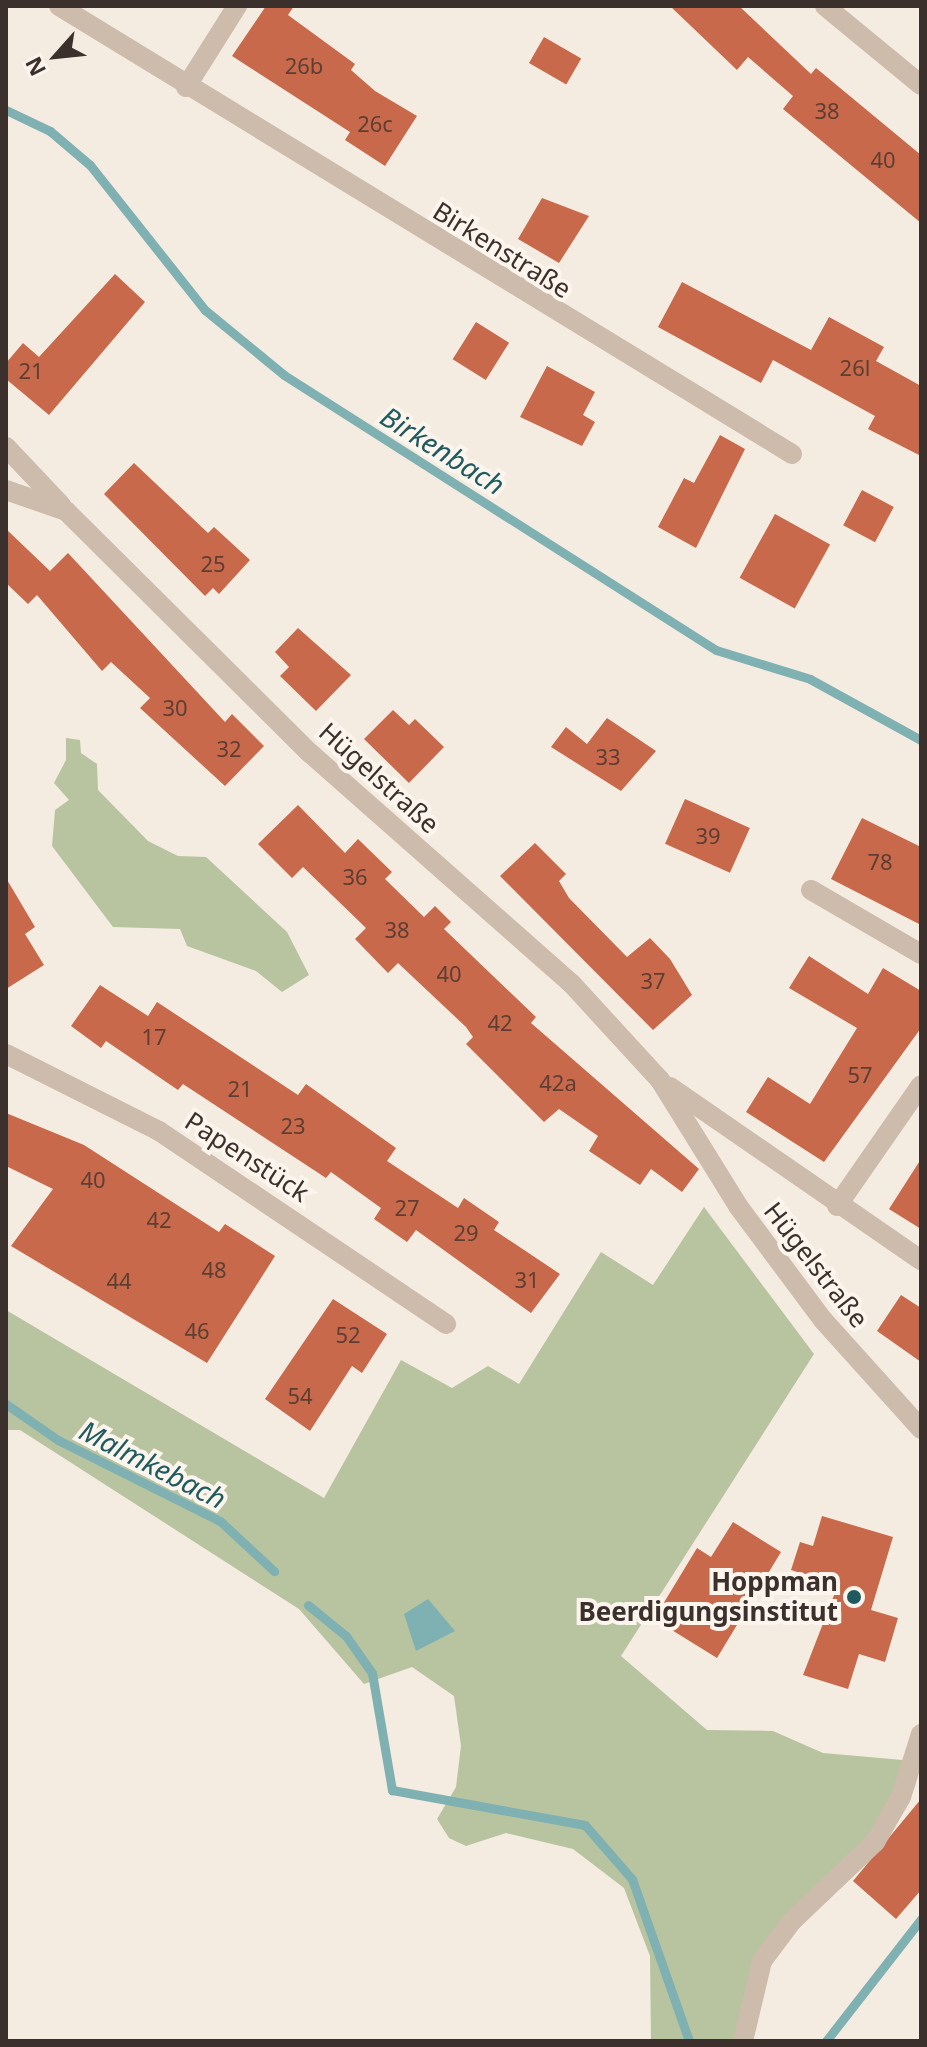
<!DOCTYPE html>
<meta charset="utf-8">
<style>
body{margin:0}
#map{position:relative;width:927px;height:2047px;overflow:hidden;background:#f4ebe1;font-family:"Noto Sans",sans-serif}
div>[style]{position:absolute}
.green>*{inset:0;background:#b8c4a0}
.water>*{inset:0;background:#7fb0b2}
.stream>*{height:9px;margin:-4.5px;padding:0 4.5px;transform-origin:4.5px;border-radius:4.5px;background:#7fb0b2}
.building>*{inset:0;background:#c8694b;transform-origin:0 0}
.minor>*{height:20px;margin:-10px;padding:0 10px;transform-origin:10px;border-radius:10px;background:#cdbbac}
.dots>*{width:22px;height:22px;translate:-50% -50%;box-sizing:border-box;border:4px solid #fbf5ee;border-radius:50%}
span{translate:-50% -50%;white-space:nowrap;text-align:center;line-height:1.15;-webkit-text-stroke:8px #fbf5ee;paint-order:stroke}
.number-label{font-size:22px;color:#5e3e33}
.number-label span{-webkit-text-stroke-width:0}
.street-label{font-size:26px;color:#3b302b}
.poi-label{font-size:26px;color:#3b302b;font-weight:700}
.right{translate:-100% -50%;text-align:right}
.water-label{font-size:28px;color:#1f5a5e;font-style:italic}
.frame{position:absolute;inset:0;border:8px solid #3b302b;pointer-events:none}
.north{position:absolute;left:16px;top:16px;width:80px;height:80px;-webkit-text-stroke:6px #fbf5ee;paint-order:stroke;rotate:243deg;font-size:22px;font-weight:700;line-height:32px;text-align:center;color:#3b302b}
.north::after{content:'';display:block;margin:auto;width:28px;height:36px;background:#3b302b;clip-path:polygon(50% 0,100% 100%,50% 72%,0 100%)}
</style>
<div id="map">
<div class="green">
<div style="clip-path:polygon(66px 738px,80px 740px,81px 753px,97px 764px,98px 790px,148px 841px,178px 856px,206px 857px,287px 932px,309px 975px,282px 992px,256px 971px,187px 946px,180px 929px,113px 927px,52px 846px,55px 810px,69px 800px,54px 783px,66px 760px)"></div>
<div style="clip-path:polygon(704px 1207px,814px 1354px,621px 1656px,707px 1730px,773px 1731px,823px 1753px,914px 1761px,901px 1797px,762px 1961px,743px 2041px,651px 2041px,650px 1956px,624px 1888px,573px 1849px,506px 1833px,466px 1846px,449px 1838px,437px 1819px,456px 1787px,461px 1746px,454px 1696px,412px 1667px,364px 1684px,299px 1609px,20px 1430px,6px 1430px,6px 1310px,324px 1498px,401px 1360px,452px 1388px,488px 1366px,519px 1384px,601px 1252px,653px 1285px)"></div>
</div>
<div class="water">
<div style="clip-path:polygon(428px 1599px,455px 1631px,416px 1651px,404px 1614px)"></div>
</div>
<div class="stream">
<div style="left:6px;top:110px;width:49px;rotate:25.5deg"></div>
<div style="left:50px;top:131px;width:52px;rotate:40.4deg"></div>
<div style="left:90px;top:165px;width:185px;rotate:51.6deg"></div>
<div style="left:205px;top:310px;width:102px;rotate:39.4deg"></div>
<div style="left:284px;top:375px;width:512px;rotate:32.48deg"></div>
<div style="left:716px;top:650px;width:98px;rotate:17.1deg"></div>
<div style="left:810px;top:679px;width:127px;rotate:28.8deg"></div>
<div style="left:6px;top:1404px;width:63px;rotate:34.7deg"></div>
<div style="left:58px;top:1440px;width:181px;rotate:26.6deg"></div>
<div style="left:220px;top:1521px;width:74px;rotate:42.8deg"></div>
<div style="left:308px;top:1605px;width:49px;rotate:39.2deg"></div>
<div style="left:346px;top:1636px;width:45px;rotate:54.9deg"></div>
<div style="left:372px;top:1673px;width:119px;rotate:80.3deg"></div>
<div style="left:392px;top:1790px;width:196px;rotate:10.3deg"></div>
<div style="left:585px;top:1825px;width:72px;rotate:49deg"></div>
<div style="left:632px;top:1879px;width:172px;rotate:70.6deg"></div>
<div style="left:826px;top:2041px;width:155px;rotate:-52.1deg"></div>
</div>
<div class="building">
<div style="clip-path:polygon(266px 6px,294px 6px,288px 15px,355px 64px,351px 70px,375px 91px,417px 116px,385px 166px,345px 140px,350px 132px,232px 56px)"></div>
<div style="clip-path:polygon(670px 6px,739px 6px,811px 74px,816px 68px,921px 155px,921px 223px,783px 109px,793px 96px,748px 57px,737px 70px)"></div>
<div style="left:544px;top:37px;width:43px;height:30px;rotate:30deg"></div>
<div style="clip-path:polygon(542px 198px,589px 216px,559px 263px,518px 239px)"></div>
<div style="clip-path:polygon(115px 274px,145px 302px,49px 415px,6px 379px,6px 363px,23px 343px,39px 357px)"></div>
<div style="clip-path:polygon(682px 282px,811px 350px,829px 317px,884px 347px,876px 361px,921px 386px,921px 456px,868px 429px,875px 416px,773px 360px,761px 383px,658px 327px)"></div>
<div style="left:476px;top:322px;width:39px;height:44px;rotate:32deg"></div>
<div style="clip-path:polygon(547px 366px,595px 392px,583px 415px,595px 422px,582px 446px,520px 417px)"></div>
<div style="clip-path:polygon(720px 435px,745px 449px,696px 548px,658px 527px,684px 478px,694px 483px)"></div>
<div style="clip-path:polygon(134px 463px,208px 533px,214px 527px,250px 560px,219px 594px,213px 588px,205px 596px,104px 494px)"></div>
<div style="left:862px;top:490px;width:36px;height:40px;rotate:28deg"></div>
<div style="left:775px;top:514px;width:63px;height:73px;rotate:29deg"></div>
<div style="clip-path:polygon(6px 529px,50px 571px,68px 553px,225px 722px,232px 714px,264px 746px,225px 786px,140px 708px,150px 698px,111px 662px,102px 671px,37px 595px,28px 604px,6px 583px)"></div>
<div style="clip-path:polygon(298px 628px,351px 675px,316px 711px,280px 676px,289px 667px,275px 652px)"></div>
<div style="clip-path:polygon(393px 710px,409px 725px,415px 719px,444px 747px,409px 783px,364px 739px)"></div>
<div style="clip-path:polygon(607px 718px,656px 751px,621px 791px,551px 747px,566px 727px,587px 744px)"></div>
<div style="left:685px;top:799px;width:71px;height:49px;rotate:24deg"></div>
<div style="clip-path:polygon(298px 805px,345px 853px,358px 839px,392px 872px,385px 879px,424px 917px,435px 906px,451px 922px,444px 929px,536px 1017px,531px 1023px,699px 1169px,682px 1192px,651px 1169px,640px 1185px,589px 1151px,598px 1136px,559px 1109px,544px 1122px,466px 1044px,473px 1037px,466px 1027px,398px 963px,388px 973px,355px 939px,366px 928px,303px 867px,292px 878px,258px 844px)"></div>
<div style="clip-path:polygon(862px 818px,921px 847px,921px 925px,831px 879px)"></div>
<div style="clip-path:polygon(535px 843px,566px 874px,559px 881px,569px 898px,627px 957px,650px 938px,670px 959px,692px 995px,653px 1030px,500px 876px)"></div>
<div style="clip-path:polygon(6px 878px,35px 927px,25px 934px,44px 965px,6px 989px)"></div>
<div style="clip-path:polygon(809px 956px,868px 994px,883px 968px,921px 991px,921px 1028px,824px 1162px,746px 1112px,768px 1077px,810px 1104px,857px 1028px,789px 988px)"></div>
<div style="clip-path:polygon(100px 985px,148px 1016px,157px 1002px,298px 1095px,306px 1084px,396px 1148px,387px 1161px,458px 1208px,464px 1198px,499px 1222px,494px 1230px,560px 1274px,531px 1313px,416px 1230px,407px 1242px,374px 1219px,381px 1208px,331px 1172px,326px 1178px,183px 1084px,178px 1090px,106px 1041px,101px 1048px,71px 1026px)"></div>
<div style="clip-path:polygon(6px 1113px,84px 1145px,219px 1232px,225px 1224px,275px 1256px,207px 1363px,11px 1246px,53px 1189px,6px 1166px)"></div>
<div style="clip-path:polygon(921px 1159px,921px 1229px,889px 1209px)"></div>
<div style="clip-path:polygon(901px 1295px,921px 1308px,921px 1362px,877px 1331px)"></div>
<div style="clip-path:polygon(333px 1299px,387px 1334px,362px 1373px,352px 1366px,310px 1431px,265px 1399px)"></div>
<div style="clip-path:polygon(822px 1516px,893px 1537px,871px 1610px,898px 1618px,885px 1662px,859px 1654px,848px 1689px,803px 1675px,838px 1585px,791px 1570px,800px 1542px,813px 1546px)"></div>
<div style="clip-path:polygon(733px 1522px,781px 1552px,717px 1658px,654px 1619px,697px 1548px,711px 1557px)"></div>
<div style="clip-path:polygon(921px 1799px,921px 1890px,896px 1919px,853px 1881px)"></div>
</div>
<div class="minor">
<div style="left:59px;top:6px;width:859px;rotate:31.43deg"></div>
<div style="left:825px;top:6px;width:124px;rotate:39.5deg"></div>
<div style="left:186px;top:87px;width:96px;rotate:-57.8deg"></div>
<div style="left:6px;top:447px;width:80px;rotate:46.5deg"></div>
<div style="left:6px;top:490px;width:64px;rotate:19.3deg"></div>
<div style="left:66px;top:511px;width:344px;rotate:44.8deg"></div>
<div style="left:310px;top:753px;width:348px;rotate:41.4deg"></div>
<div style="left:571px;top:983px;width:132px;rotate:47.5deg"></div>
<div style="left:660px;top:1080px;width:148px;rotate:58.2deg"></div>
<div style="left:738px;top:1206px;width:142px;rotate:53.3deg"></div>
<div style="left:823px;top:1320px;width:147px;rotate:48deg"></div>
<div style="left:811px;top:890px;width:127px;rotate:30.2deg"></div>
<div style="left:6px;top:1054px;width:171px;rotate:26.7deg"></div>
<div style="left:159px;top:1131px;width:346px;rotate:33.9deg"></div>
<div style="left:670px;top:1087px;width:305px;rotate:34.6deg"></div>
<div style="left:837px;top:1206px;width:147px;rotate:-55.2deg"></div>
<div style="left:743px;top:2041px;width:82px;rotate:-76.6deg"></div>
<div style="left:762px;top:1961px;width:50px;rotate:-53.1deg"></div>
<div style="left:792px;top:1921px;width:115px;rotate:-43.6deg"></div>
<div style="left:875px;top:1842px;width:52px;rotate:-60deg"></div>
<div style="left:901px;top:1797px;width:66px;rotate:-72.4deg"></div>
</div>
<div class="dots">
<div style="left:854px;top:1597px;background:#1f5a5e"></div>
</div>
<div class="number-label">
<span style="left:304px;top:66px">26b</span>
<span style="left:827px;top:111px">38</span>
<span style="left:375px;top:124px">26c</span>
<span style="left:883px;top:160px">40</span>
<span style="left:855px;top:368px">26l</span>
<span style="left:31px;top:371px">21</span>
<span style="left:213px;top:564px">25</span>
<span style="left:175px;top:708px">30</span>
<span style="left:229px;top:749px">32</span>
<span style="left:608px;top:757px">33</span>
<span style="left:708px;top:836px">39</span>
<span style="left:880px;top:862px">78</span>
<span style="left:355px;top:877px">36</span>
<span style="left:397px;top:930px">38</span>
<span style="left:449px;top:974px">40</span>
<span style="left:653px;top:981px">37</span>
<span style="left:500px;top:1023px">42</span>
<span style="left:154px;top:1037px">17</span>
<span style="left:860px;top:1075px">57</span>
<span style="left:558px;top:1083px">42a</span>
<span style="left:240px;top:1089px">21</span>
<span style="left:293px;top:1126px">23</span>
<span style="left:93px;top:1180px">40</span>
<span style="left:407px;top:1208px">27</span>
<span style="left:159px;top:1220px">42</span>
<span style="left:466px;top:1233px">29</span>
<span style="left:214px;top:1270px">48</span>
<span style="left:527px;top:1280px">31</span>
<span style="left:119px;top:1281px">44</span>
<span style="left:197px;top:1331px">46</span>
<span style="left:348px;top:1335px">52</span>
<span style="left:300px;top:1396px">54</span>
</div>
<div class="street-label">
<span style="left:502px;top:250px;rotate:32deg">Birkenstraße</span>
<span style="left:379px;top:778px;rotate:42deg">Hügelstraße</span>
<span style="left:247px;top:1157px;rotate:33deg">Papenstück</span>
<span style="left:816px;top:1265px;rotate:52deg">Hügelstraße</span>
</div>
<div class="poi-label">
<span class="right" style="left:838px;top:1597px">Hoppman<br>Beerdigungsinstitut</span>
</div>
<div class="water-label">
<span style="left:443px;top:450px;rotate:32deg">Birkenbach</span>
<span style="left:153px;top:1464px;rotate:27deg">Malmkebach</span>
</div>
<div class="frame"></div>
<div class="north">N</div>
</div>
